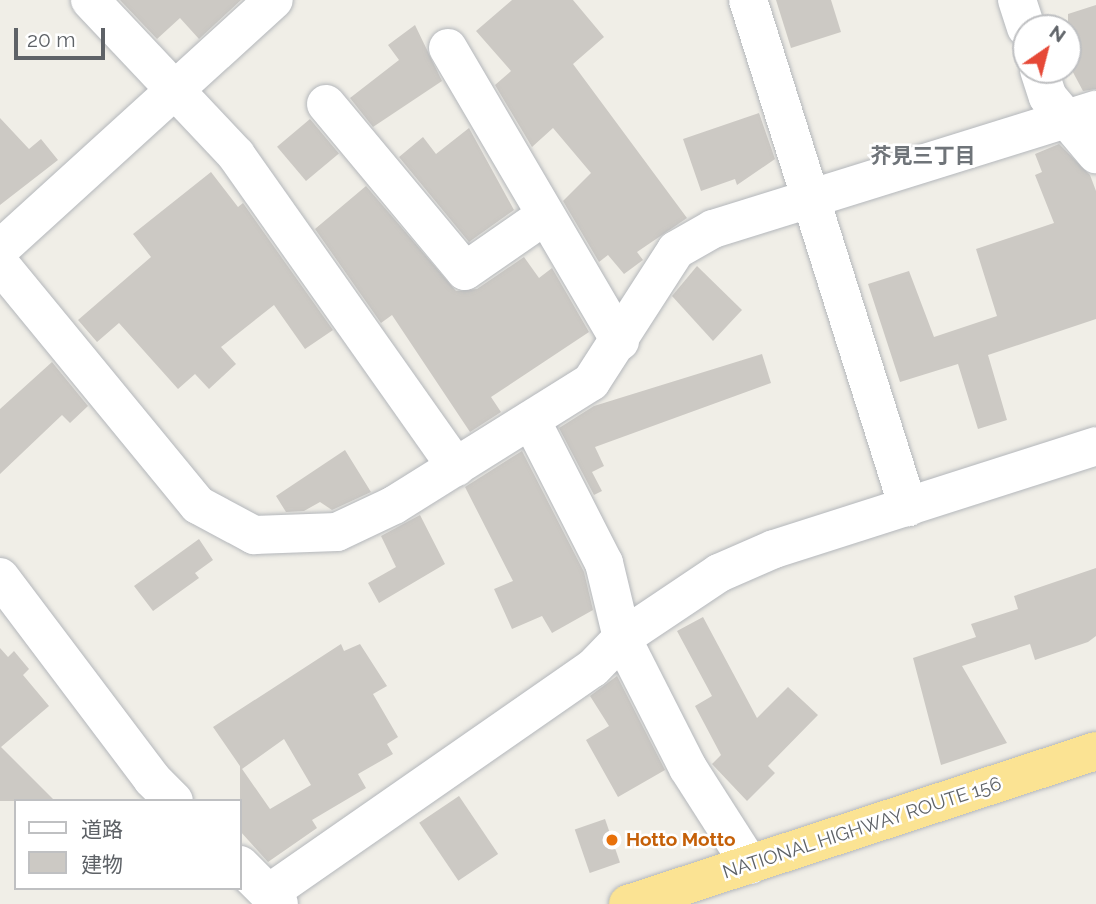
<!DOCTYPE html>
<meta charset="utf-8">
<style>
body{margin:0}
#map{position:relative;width:1096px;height:904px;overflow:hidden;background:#f0eee7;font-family:Raleway,"Noto Sans JP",sans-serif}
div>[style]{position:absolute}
.building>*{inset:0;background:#ccc9c4;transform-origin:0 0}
.roads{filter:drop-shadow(0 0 2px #b4b7bb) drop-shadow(0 0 2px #b4b7bb)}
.minor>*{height:38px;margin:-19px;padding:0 19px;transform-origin:19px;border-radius:19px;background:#fff}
.highway>*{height:38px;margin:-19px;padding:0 19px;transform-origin:19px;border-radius:19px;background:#fbe393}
.dots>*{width:19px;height:19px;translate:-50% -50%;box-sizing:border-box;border:4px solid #fff;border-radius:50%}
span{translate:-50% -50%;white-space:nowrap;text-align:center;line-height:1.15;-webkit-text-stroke:5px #fff;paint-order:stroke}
.street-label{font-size:19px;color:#5e6267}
.food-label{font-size:19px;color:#c56008;font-weight:700}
.left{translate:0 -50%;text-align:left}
.neighbourhood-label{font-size:21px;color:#6f7479;font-weight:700}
.legend{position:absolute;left:14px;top:799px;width:228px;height:91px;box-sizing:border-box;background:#fff;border:2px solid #bfc0c2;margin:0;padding:9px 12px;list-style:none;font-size:21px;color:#5e6267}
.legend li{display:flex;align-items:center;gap:14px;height:35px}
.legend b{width:35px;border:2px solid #bfc0c2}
.north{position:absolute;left:1012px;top:14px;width:70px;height:70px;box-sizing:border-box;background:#fff;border:2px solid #bfc0c2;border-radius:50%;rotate:35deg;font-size:19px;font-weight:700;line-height:28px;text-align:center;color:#5e6267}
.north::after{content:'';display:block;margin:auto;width:24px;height:32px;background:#e64937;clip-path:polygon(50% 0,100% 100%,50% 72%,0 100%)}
.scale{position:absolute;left:14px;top:28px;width:91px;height:32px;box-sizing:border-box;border:4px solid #5e6267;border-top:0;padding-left:9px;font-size:21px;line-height:24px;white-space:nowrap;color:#5e6267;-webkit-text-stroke:5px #fff;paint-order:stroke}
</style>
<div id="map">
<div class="building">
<div style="clip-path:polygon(120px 0,241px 0,199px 39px,180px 18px,157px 39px)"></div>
<div style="clip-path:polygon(512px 0,573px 0,604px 37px,573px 64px,687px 218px,637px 252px,643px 260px,624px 274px,608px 255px,599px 262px,563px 201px,591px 173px,553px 128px,532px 147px,495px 85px,511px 71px,476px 31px)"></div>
<div style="clip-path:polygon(776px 0,831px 0,841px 32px,791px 48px)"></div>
<div style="clip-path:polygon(1096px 5px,1096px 89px,1083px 91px,1068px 63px,1068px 14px)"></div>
<div style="clip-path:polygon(415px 25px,442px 81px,373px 127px,350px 98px,399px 60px,388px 45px)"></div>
<div style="clip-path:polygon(759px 113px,775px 159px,737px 185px,735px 179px,701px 191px,683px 139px)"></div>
<div style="clip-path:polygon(0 118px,29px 149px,41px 139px,58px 160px,0 205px)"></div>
<div style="left:310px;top:119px;width:45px;height:43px;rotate:50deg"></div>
<div style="clip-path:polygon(469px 128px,514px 210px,469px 242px,399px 157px,423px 137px,436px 154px)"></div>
<div style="clip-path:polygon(1059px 144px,1090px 175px,1096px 191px,1096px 319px,988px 355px,1007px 420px,978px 429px,958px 364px,900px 382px,868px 284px,909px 271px,934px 337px,997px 316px,976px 249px,1054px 223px,1035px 175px,1042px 172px,1035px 154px)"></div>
<div style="clip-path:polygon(211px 172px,238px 207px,243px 203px,333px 330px,305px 349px,274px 305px,221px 347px,236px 364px,209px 389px,195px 374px,178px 389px,119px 323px,97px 342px,78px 320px,151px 257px,133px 234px)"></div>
<div style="clip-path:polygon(366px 186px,456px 291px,477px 289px,524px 257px,539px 278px,552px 268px,589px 332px,491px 397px,501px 412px,470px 432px,392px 315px,381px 323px,315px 229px)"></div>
<div style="clip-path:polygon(697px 266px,742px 310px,713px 341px,672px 296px)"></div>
<div style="clip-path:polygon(762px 354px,771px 383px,595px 447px,604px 466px,592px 472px,602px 491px,594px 495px,559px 428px,594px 406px)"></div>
<div style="clip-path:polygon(52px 362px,88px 406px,70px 423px,62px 415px,0 474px,0 409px)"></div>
<div style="clip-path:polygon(345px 450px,371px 492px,332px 510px,320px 502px,304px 511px,286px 512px,276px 496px)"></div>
<div style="clip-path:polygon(522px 451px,584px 572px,593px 610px,552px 633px,542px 616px,512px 629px,494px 589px,513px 581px,465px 487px)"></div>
<div style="clip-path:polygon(420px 515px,445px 564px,379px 603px,368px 583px,396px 567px,381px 536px)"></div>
<div style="clip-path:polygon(199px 539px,213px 560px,195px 573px,199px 578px,153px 611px,134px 586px)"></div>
<div style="clip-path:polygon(1096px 568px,1096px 636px,1088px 642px,1035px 660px,1030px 644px,962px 666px,1007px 743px,941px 765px,913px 658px,976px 637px,971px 624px,1018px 609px,1014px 596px)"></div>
<div style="clip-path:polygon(703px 617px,757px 718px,788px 687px,818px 715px,768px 766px,775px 773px,747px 801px,712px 764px,721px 755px,695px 706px,712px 696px,677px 631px)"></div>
<div style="clip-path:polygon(341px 644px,344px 651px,360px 644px,387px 686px,373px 694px,398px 737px,387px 744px,393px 754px,358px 774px,366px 788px,312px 820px,317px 828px,268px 862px,240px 831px,240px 766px,270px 809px,311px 785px,284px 739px,242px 769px,213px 727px)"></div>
<div style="clip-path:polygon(0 648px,8px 657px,14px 651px,29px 669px,23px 675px,49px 706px,1px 747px,55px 801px,0 801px)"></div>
<div style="clip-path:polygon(617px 676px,665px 770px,618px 797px,586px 740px,609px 726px,590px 696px)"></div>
<div style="left:459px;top:796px;width:70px;height:48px;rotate:56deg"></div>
<div style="left:605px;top:819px;width:46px;height:32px;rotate:71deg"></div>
</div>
<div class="roads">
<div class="minor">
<div style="left:90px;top:0;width:213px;rotate:46.7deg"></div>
<div style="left:236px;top:155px;width:382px;rotate:54.8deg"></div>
<div style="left:748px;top:0;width:532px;rotate:72.49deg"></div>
<div style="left:1017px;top:0;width:29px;rotate:72deg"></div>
<div style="left:448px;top:48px;width:340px;rotate:59.6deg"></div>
<div style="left:1039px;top:70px;width:28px;rotate:72deg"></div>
<div style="left:1048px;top:97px;width:75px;rotate:49.9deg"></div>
<div style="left:326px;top:104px;width:217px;rotate:50.2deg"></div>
<div style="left:465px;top:271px;width:95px;rotate:-34.7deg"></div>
<div style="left:0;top:249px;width:370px;rotate:-42.3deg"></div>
<div style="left:0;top:264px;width:312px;rotate:50.6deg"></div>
<div style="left:198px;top:505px;width:64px;rotate:28.2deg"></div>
<div style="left:254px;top:535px;width:83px;rotate:-2.1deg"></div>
<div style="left:337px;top:532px;width:63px;rotate:-25.3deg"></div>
<div style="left:394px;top:505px;width:232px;rotate:-32deg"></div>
<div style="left:591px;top:382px;width:157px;rotate:-57.2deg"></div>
<div style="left:676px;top:250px;width:43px;rotate:-29.6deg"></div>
<div style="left:713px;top:229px;width:401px;rotate:-17.3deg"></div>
<div style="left:531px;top:420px;width:161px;rotate:63deg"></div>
<div style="left:604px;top:563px;width:77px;rotate:76.5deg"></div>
<div style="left:622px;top:638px;width:146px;rotate:63.1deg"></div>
<div style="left:688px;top:768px;width:115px;rotate:57.4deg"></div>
<div style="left:0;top:577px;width:253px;rotate:53deg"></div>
<div style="left:152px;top:779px;width:31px;rotate:45deg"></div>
<div style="left:240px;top:865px;width:55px;rotate:45deg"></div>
<div style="left:269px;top:893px;width:394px;rotate:-34.8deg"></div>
<div style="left:593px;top:668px;width:42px;rotate:-46deg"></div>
<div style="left:622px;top:638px;width:117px;rotate:-33.8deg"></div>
<div style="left:719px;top:573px;width:60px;rotate:-23.6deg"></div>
<div style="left:774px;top:549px;width:338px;rotate:-17.7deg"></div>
</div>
<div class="highway">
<div style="left:628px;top:904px;width:492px;rotate:-18.1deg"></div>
</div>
</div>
<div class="dots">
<div style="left:612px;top:840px;background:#e8710a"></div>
</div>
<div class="street-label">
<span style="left:862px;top:828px;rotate:-18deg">NATIONAL HIGHWAY ROUTE 156</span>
</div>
<div class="food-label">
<span class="left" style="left:626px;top:840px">Hotto Motto</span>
</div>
<div class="neighbourhood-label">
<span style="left:923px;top:156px">芥見三丁目</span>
</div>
<ul class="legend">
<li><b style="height:9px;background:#fff"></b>道路</li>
<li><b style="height:19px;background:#ccc9c4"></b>建物</li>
</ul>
<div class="north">N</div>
<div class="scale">20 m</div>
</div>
